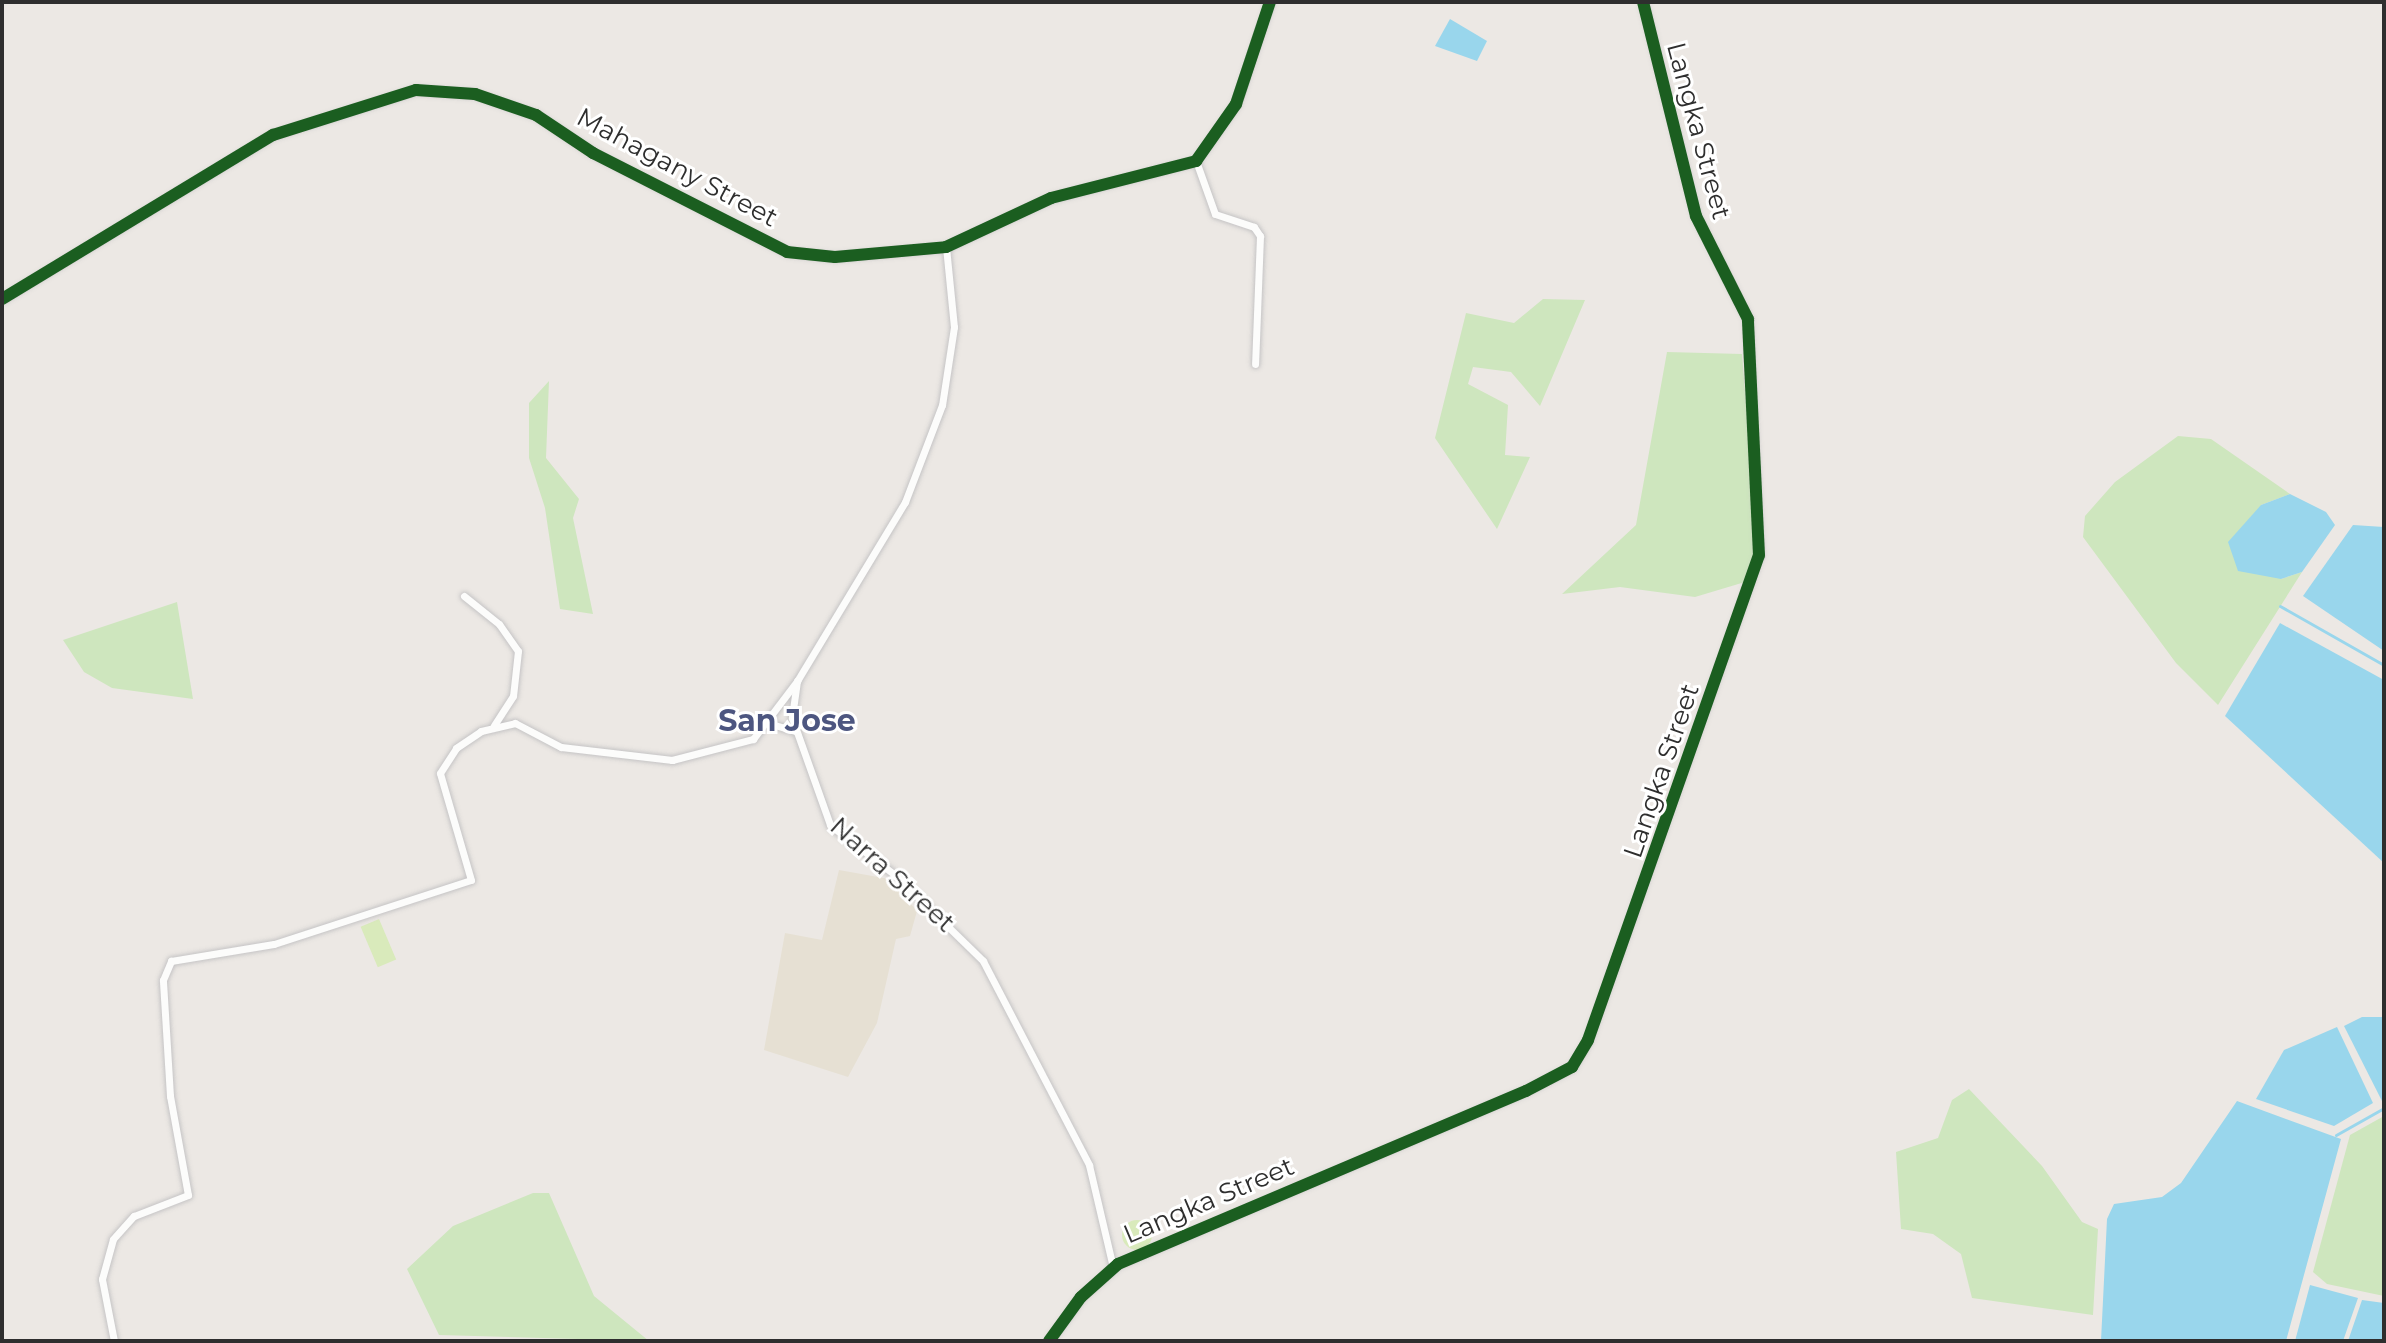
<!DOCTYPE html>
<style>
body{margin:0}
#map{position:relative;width:2386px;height:1343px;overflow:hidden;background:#ece8e4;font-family:Montserrat,sans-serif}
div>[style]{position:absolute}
.education>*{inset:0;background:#e6e0d3}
.green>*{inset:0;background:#cee6be}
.pitch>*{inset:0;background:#d9eabb;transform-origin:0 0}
.round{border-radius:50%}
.water>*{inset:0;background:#99d6ec}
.stream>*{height:3px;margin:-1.5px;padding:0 1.5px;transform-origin:1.5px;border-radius:1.5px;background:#99d6ec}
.roads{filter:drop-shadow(0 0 2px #c5c4c5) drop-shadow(0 0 2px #c5c4c5)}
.minor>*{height:7px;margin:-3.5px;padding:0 3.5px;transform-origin:3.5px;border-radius:3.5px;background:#fcfcfb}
.cycleway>*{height:12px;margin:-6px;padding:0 6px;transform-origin:6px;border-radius:6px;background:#1b5e20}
span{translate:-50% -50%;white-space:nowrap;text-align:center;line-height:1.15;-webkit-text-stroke:6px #fff;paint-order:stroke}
.street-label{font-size:26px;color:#2e2e2e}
.quarter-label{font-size:30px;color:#4d5680;font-weight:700}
.frame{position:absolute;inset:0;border:4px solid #2e2e2e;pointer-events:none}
</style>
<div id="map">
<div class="education">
<div style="clip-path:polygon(839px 870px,889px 879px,917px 911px,910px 936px,896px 939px,877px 1023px,848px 1077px,764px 1050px,785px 933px,822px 940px)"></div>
</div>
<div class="green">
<div style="clip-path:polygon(1543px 299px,1585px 300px,1540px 406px,1511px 372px,1473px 367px,1468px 384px,1508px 405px,1505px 455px,1530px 457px,1497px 529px,1435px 438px,1466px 313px,1514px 323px)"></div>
<div style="clip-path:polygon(1667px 352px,1742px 354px,1754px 502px,1754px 553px,1745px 582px,1695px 597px,1620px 587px,1562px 594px,1636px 525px)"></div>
<div style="clip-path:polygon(549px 381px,546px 458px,579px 499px,573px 518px,593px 614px,560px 609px,545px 508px,529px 458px,529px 403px)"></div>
<div style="clip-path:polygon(2178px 436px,2211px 439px,2290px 494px,2261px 505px,2281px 579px,2302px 572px,2218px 705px,2176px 663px,2083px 537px,2085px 516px,2115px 482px)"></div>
<div style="clip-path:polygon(177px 602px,193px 699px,112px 688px,84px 672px,63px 640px)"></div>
<div style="clip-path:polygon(1969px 1089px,2042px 1166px,2082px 1222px,2098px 1229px,2093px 1315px,1972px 1298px,1961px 1254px,1933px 1234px,1901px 1229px,1896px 1152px,1938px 1138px,1952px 1100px)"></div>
<div style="clip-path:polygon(2384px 1116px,2384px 1296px,2327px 1284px,2313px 1272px,2350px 1135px)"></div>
<div style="clip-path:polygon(533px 1193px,549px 1193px,594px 1296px,649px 1341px,439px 1335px,407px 1269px,453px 1226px)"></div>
</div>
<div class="pitch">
<div style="left:379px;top:919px;width:44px;height:20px;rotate:67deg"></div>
<div class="round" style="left:1122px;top:1220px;width:30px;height:30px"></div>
</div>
<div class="water">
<div style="clip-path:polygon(1450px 19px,1487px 41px,1477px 61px,1435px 46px)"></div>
<div style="clip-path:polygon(2290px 494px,2326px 512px,2335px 525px,2302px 572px,2281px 579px,2238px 571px,2228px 542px,2261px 505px)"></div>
<div style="clip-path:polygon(2353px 525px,2384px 527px,2384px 651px,2303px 596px)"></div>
<div style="clip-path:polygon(2280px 623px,2384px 680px,2384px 863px,2225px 716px)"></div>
<div style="clip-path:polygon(2362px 1017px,2384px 1017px,2383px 1103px,2344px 1026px)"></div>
<div style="clip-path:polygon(2337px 1027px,2373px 1103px,2334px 1126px,2256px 1099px,2284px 1050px)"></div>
<div style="clip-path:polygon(2237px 1101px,2341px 1139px,2286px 1341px,2101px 1341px,2107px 1219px,2114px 1204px,2162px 1197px,2181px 1183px)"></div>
<div style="clip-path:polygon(2310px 1285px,2358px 1298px,2343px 1341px,2295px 1341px)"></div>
<div style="clip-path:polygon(2362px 1300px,2384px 1303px,2384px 1341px,2348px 1341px)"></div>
</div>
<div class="stream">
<div style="left:2280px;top:606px;width:120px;rotate:29.6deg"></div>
<div style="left:2336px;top:1135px;width:55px;rotate:-29.4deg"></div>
</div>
<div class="roads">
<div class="minor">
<div style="left:1196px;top:161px;width:56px;rotate:70.3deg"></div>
<div style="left:1215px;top:214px;width:41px;rotate:18.4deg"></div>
<div style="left:1254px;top:227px;width:11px;rotate:56deg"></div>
<div style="left:1260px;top:236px;width:128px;rotate:92.2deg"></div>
<div style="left:946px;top:247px;width:80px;rotate:84.3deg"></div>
<div style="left:954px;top:327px;width:79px;rotate:98.7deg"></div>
<div style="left:942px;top:405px;width:104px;rotate:110.9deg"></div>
<div style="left:905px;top:502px;width:209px;rotate:121.1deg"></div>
<div style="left:797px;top:681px;width:37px;rotate:98deg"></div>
<div style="left:792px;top:718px;width:114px;rotate:70.4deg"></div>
<div style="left:830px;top:825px;width:82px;rotate:37.6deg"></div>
<div style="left:895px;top:875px;width:123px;rotate:44.3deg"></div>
<div style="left:983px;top:961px;width:230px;rotate:62.5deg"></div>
<div style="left:1089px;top:1165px;width:105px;rotate:76.8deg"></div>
<div style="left:2px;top:299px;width:317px;rotate:-31.2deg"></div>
<div style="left:273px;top:135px;width:150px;rotate:-17.5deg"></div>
<div style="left:416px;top:90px;width:59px;rotate:3.9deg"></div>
<div style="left:475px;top:94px;width:65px;rotate:19deg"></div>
<div style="left:536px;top:115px;width:69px;rotate:33.7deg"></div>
<div style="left:593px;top:153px;width:218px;rotate:27deg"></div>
<div style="left:787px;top:252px;width:48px;rotate:5.9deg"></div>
<div style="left:835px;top:257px;width:111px;rotate:-5.1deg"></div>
<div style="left:946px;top:247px;width:116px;rotate:-25deg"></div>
<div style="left:1051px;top:198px;width:150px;rotate:-14.3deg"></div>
<div style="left:1196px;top:161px;width:70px;rotate:-54.9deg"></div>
<div style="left:1236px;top:104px;width:108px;rotate:-71.6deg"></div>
<div style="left:464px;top:596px;width:45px;rotate:38.7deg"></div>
<div style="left:499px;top:624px;width:33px;rotate:55deg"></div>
<div style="left:518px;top:651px;width:45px;rotate:96.3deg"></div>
<div style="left:513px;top:696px;width:35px;rotate:123deg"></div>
<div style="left:771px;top:724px;width:25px;rotate:16deg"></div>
<div style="left:114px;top:1341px;width:63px;rotate:-101deg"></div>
<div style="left:102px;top:1279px;width:41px;rotate:-74.6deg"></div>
<div style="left:113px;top:1239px;width:31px;rotate:-48deg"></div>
<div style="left:134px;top:1216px;width:58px;rotate:-21.3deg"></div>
<div style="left:188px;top:1195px;width:101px;rotate:-100.3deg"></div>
<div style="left:170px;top:1096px;width:116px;rotate:-93.5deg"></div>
<div style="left:163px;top:980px;width:21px;rotate:-67deg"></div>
<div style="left:171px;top:961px;width:104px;rotate:-9.4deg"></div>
<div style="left:274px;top:944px;width:207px;rotate:-18deg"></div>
<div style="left:471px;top:880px;width:111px;rotate:-106.2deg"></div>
<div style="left:440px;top:773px;width:30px;rotate:-57deg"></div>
<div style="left:456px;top:748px;width:30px;rotate:-34deg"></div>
<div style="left:481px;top:731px;width:35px;rotate:-13deg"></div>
<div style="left:515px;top:723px;width:52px;rotate:27.6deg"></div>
<div style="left:561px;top:747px;width:112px;rotate:6.7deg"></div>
<div style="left:672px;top:760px;width:84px;rotate:-14.5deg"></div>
<div style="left:753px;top:739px;width:73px;rotate:-52.8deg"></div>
<div style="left:1049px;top:1341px;width:54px;rotate:-54deg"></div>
<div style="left:1081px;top:1297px;width:50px;rotate:-41.7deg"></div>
<div style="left:1118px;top:1264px;width:443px;rotate:-23deg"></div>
<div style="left:1526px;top:1091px;width:52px;rotate:-27.6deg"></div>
<div style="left:1572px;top:1067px;width:31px;rotate:-59deg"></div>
<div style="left:1588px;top:1040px;width:514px;rotate:-70.58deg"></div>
<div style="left:1759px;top:555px;width:236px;rotate:-92.7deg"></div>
<div style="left:1748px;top:319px;width:115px;rotate:-116.8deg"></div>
<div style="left:1696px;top:216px;width:220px;rotate:-103.9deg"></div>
</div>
</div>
<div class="cycleway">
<div style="left:2px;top:299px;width:317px;rotate:-31.2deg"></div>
<div style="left:273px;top:135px;width:150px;rotate:-17.5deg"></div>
<div style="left:416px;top:90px;width:59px;rotate:3.9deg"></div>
<div style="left:475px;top:94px;width:65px;rotate:19deg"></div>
<div style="left:536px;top:115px;width:69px;rotate:33.7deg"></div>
<div style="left:593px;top:153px;width:218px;rotate:27deg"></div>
<div style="left:787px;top:252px;width:48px;rotate:5.9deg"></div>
<div style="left:835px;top:257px;width:111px;rotate:-5.1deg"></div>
<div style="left:946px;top:247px;width:116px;rotate:-25deg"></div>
<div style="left:1051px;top:198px;width:150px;rotate:-14.3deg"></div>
<div style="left:1196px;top:161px;width:70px;rotate:-54.9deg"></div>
<div style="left:1236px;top:104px;width:108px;rotate:-71.6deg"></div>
<div style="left:1049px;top:1341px;width:54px;rotate:-54deg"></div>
<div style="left:1081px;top:1297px;width:50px;rotate:-41.7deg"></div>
<div style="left:1118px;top:1264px;width:443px;rotate:-23deg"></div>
<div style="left:1526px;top:1091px;width:52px;rotate:-27.6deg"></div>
<div style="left:1572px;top:1067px;width:31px;rotate:-59deg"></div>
<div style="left:1588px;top:1040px;width:514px;rotate:-70.58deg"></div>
<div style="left:1759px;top:555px;width:236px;rotate:-92.7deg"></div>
<div style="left:1748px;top:319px;width:115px;rotate:-116.8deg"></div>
<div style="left:1696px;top:216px;width:220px;rotate:-103.9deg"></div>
</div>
<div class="street-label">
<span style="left:1698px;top:131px;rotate:75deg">Langka Street</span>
<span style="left:677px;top:168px;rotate:28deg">Mahagany Street</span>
<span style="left:1662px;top:771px;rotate:-71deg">Langka Street</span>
<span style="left:892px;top:875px;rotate:42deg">Narra Street</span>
<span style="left:1209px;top:1201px;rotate:-23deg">Langka Street</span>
</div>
<div class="quarter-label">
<span style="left:787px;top:721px">San Jose</span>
</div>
<div class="frame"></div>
</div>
